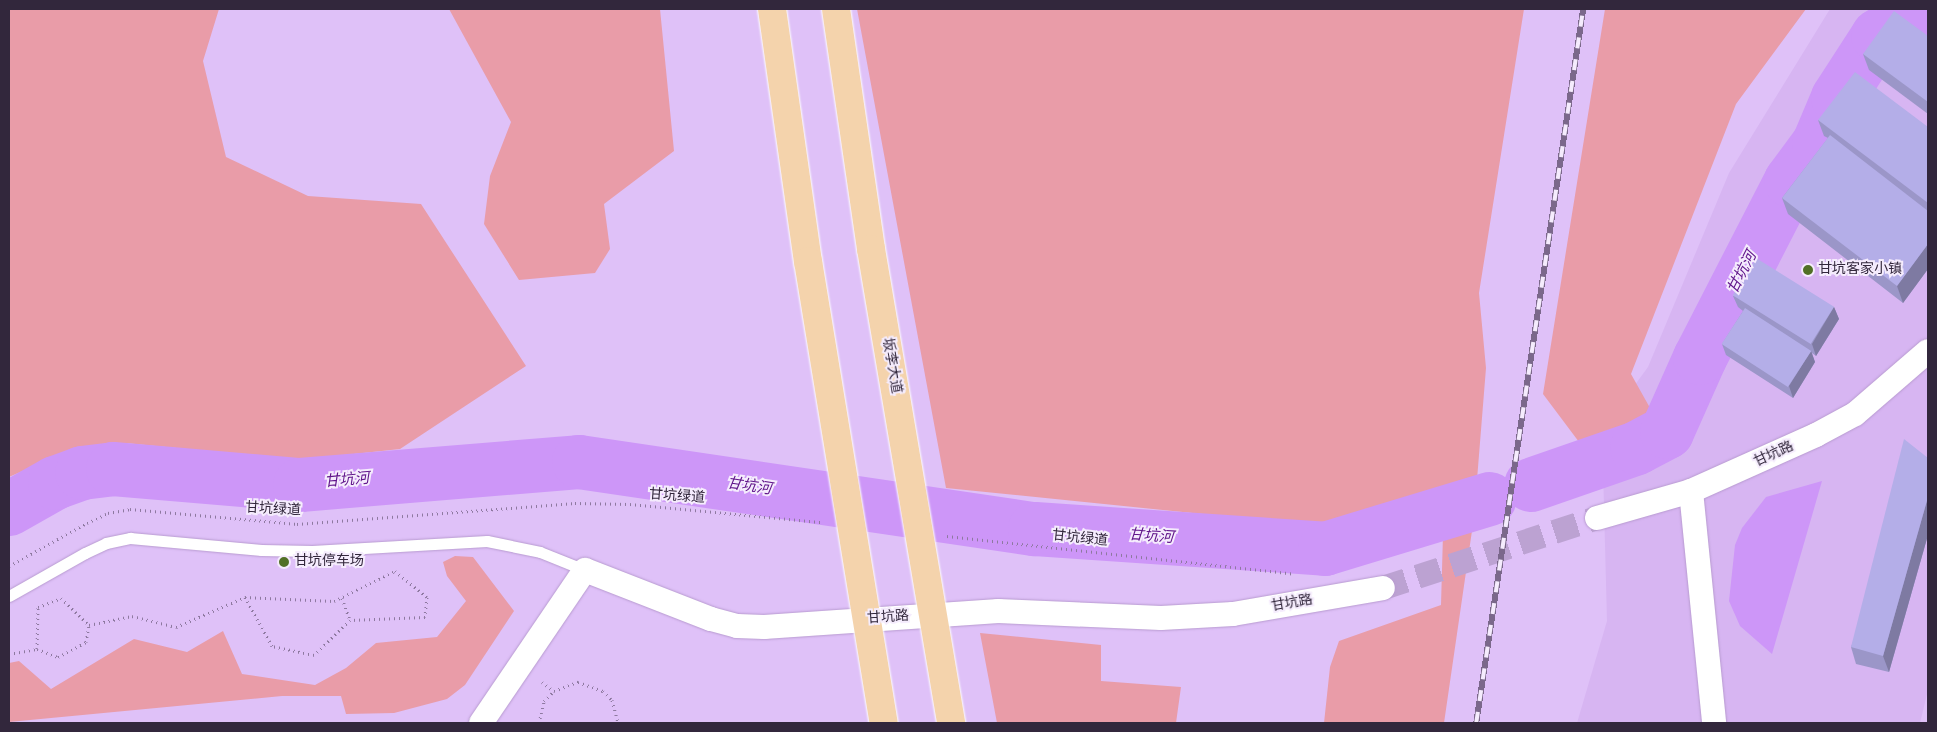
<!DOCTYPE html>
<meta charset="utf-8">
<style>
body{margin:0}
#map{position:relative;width:1937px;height:732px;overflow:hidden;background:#dfc1f8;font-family:Overpass,"Noto Sans SC",sans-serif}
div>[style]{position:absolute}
.built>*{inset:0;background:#d7b5f2}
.green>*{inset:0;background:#e99ca8}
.water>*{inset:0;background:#cd96f8}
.river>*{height:54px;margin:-27px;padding:0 27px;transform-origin:27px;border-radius:27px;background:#cd96f8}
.street-tunnel>*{height:24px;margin-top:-12px;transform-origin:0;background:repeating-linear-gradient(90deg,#bca2d2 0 24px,transparent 0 36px)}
.path>*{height:3px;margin-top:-1.5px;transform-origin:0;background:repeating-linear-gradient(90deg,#8e79a0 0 1px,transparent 0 5px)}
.roads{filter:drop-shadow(0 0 1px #b89bd0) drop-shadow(0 0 1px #b89bd0)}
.lane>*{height:11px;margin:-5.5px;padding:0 5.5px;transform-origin:5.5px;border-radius:5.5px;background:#fff}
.street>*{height:24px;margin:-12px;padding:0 12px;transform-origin:12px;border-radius:12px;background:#fff}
.rail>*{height:5.5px;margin-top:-2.75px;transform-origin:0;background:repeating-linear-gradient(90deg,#f5ecfd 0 11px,#7b688b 0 22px);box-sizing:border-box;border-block:1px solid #7b688b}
.bridges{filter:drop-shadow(0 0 1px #fff) drop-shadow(0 0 1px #fff)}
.primary-bridge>*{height:28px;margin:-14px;padding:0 14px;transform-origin:14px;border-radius:14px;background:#f4d3ac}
.wall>*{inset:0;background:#9b96c8}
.shaded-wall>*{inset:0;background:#7e7aa2}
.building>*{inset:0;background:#b4aee8;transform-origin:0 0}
.dots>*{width:14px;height:14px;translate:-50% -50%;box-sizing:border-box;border:2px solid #f5ecfd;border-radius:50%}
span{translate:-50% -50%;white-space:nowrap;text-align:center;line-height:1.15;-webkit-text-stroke:4px #f5ecfd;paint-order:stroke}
.poi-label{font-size:14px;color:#32273c}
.left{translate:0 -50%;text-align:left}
.street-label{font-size:14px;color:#32273c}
.water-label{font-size:15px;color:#61168b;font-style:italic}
.frame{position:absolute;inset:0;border:10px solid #32273c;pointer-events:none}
</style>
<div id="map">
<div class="built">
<div style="clip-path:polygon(1830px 9px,1928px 9px,1928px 690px,1920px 723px,1577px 723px,1607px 621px,1602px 430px,1648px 367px,1729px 173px)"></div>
</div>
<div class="green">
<div style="clip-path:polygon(9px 9px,219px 9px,203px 61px,226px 157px,308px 196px,421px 204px,526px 366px,400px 449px,298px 460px,125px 443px,68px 451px,9px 477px)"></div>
<div style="clip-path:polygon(449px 9px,660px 9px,674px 151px,604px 204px,610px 249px,595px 273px,519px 280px,484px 224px,490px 176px,511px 122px)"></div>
<div style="clip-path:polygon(857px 9px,1524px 9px,1479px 293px,1486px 368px,1474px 517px,1444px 723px,1324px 723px,1330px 667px,1339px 641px,1441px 605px,1444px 499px,1350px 529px,946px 488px)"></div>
<div style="clip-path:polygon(1605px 9px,1806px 9px,1736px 104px,1631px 374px,1659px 424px,1620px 444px,1582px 446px,1543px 394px)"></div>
<div style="clip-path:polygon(455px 556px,473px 557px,514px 611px,465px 685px,447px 699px,394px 713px,346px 714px,341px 696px,282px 696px,9px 722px,9px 663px,19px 661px,51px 689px,134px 639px,187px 652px,223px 631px,242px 674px,315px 685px,346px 668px,376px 643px,437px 637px,466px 601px,447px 576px,443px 562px)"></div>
<div style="clip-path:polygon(980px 633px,1101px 645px,1101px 681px,1181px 687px,1176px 723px,997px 723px)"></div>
</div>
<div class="water">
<div style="clip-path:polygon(1822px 481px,1772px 654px,1740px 626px,1729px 601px,1735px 545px,1742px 528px,1766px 497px)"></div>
</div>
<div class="river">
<div style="left:1531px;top:485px;width:112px;rotate:-19.2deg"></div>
<div style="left:1637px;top:448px;width:34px;rotate:-28deg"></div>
<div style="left:1667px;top:432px;width:81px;rotate:-66deg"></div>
<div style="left:1700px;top:358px;width:199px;rotate:-62.8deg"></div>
<div style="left:1791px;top:181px;width:47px;rotate:-53.6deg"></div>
<div style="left:1819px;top:143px;width:49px;rotate:-67.1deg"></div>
<div style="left:1838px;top:98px;width:74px;rotate:-57.2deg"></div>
<div style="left:1878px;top:36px;width:49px;rotate:-33.4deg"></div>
<div style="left:9px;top:509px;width:53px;rotate:-29.5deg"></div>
<div style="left:55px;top:483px;width:29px;rotate:-20deg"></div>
<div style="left:82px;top:473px;width:31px;rotate:-7deg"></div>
<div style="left:113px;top:469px;width:188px;rotate:4.9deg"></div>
<div style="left:300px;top:485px;width:280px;rotate:-4.7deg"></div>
<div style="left:579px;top:462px;width:461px;rotate:8.4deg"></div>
<div style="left:1035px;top:529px;width:291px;rotate:3.9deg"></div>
<div style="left:1325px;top:549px;width:172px;rotate:-16.9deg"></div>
</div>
<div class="street-tunnel">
<div style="left:1383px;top:588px;width:225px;rotate:-18.1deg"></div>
</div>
<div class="path">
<div style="left:947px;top:536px;width:349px;rotate:6.2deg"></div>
<div style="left:9px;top:566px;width:89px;rotate:-28.9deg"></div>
<div style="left:87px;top:523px;width:23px;rotate:-25deg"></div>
<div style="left:108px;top:513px;width:22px;rotate:-10deg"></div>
<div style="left:130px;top:509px;width:168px;rotate:5.1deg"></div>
<div style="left:297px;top:524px;width:279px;rotate:-4.3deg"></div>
<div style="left:575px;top:503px;width:55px;rotate:1deg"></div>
<div style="left:630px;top:504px;width:193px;rotate:5.4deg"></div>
<div style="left:342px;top:598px;width:23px;rotate:70deg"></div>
<div style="left:37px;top:649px;width:22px;rotate:21deg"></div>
<div style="left:58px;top:657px;width:32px;rotate:-28deg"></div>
<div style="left:86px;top:642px;width:17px;rotate:-80deg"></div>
<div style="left:9px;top:654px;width:28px;rotate:-10deg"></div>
<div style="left:37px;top:649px;width:42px;rotate:-88.6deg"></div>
<div style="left:38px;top:607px;width:25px;rotate:-21deg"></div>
<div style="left:61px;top:598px;width:39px;rotate:44deg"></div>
<div style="left:89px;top:625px;width:44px;rotate:-11.8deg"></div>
<div style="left:132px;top:616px;width:45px;rotate:14deg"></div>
<div style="left:176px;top:627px;width:75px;rotate:-23.5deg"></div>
<div style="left:245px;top:597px;width:89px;rotate:2.6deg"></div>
<div style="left:334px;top:601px;width:68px;rotate:-26.2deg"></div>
<div style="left:395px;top:571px;width:41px;rotate:39.1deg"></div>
<div style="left:427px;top:597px;width:20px;rotate:96deg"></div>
<div style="left:425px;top:617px;width:75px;rotate:177.7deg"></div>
<div style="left:350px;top:620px;width:50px;rotate:135.8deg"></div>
<div style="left:314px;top:655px;width:43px;rotate:-167.9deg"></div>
<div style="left:272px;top:646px;width:56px;rotate:-118.9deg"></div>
<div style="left:542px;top:682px;width:15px;rotate:37deg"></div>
<div style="left:539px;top:723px;width:23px;rotate:-77deg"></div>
<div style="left:544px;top:701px;width:14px;rotate:-45deg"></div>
<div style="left:554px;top:691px;width:26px;rotate:-21deg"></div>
<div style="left:578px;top:682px;width:27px;rotate:20deg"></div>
<div style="left:603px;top:691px;width:13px;rotate:45deg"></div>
<div style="left:612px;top:700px;width:24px;rotate:75deg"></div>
</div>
<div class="roads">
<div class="lane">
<div style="left:9px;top:596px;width:87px;rotate:-29.5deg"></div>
<div style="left:85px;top:553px;width:23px;rotate:-25deg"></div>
<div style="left:106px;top:543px;width:25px;rotate:-12deg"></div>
<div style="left:130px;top:538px;width:132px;rotate:5.2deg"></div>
<div style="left:261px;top:550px;width:51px;rotate:1.1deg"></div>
<div style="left:312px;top:551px;width:175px;rotate:-3.3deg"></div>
<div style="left:487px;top:541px;width:54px;rotate:11.7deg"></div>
<div style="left:540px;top:552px;width:48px;rotate:21.8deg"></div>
</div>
<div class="street">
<div style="left:1691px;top:491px;width:233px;rotate:84.3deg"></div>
<div style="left:1597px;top:518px;width:98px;rotate:-16deg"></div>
<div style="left:1691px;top:491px;width:137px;rotate:-24.1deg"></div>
<div style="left:1816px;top:435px;width:44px;rotate:-28.3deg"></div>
<div style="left:1855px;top:414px;width:96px;rotate:-40.8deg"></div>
<div style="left:481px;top:723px;width:185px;rotate:-55.8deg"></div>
<div style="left:585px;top:570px;width:135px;rotate:21.3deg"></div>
<div style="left:711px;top:619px;width:27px;rotate:15deg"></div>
<div style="left:737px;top:626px;width:27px;rotate:2deg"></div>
<div style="left:764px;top:627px;width:235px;rotate:-3.9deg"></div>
<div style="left:998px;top:611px;width:163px;rotate:2.5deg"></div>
<div style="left:1161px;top:618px;width:72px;rotate:-3.2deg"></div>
<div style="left:1233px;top:614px;width:152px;rotate:-9.8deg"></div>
</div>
</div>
<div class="rail">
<div style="left:1476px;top:723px;width:722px;rotate:-81.48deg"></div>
</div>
<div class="bridges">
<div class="primary-bridge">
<div style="left:772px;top:9px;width:255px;rotate:81.9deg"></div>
<div style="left:808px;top:261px;width:468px;rotate:80.7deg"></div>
<div style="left:836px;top:9px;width:243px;rotate:81.7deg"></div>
<div style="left:871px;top:249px;width:481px;rotate:80.4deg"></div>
</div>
</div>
<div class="wall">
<div style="clip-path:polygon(1928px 36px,1928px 114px,1869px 70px,1863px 54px)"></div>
<div style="clip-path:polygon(1818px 120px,1928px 127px,1928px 269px,1903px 303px,1788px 214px,1782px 198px,1828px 138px,1824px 136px)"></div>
<div style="clip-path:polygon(1733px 296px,1834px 307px,1839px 319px,1816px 356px,1812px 353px,1815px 362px,1793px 398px,1726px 355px,1722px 344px,1743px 311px,1738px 307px)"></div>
<div style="clip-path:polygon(1928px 458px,1928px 535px,1889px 672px,1856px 664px,1851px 647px)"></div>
</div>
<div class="shaded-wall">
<div style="clip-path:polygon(1928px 244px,1928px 269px,1903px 303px,1897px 286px)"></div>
<div style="clip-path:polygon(1834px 307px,1839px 319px,1816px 356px,1812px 344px)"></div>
<div style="clip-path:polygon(1811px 351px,1815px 362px,1793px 398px,1789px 386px)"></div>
<div style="clip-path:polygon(1928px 497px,1928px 535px,1889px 672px,1883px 656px)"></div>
</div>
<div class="building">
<div style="clip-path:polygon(1894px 11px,1928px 36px,1928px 102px,1863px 54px)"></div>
<div style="clip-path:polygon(1855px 72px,1928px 127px,1928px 203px,1818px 120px)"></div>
<div style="clip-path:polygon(1830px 135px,1928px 211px,1928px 244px,1897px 286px,1782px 198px)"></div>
<div style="left:1756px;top:258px;width:92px;height:44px;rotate:32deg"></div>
<div style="left:1745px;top:308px;width:79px;height:43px;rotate:33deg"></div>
<div style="clip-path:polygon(1904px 439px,1928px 458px,1928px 497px,1883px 656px,1851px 647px)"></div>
</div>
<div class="dots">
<div style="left:1808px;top:270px;background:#517026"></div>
<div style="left:284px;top:562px;background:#517026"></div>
</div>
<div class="poi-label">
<span class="left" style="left:1818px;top:270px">甘坑客家小镇</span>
<span class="left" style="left:294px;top:562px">甘坑停车场</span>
</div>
<div class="street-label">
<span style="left:891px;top:366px;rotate:80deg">坂李大道</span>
<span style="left:1774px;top:455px;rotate:-25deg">甘坑路</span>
<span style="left:677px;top:497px;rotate:4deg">甘坑绿道</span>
<span style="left:273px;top:510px;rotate:3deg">甘坑绿道</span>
<span style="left:1080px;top:539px;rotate:6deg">甘坑绿道</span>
<span style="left:1292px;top:604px;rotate:-10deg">甘坑路</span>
<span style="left:888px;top:618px;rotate:-4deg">甘坑路</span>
</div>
<div class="water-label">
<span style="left:1743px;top:273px;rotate:-63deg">甘坑河</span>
<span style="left:347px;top:481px;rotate:-5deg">甘坑河</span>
<span style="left:749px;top:487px;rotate:8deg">甘坑河</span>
<span style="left:1151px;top:537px;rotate:4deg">甘坑河</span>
</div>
<div class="frame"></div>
</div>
